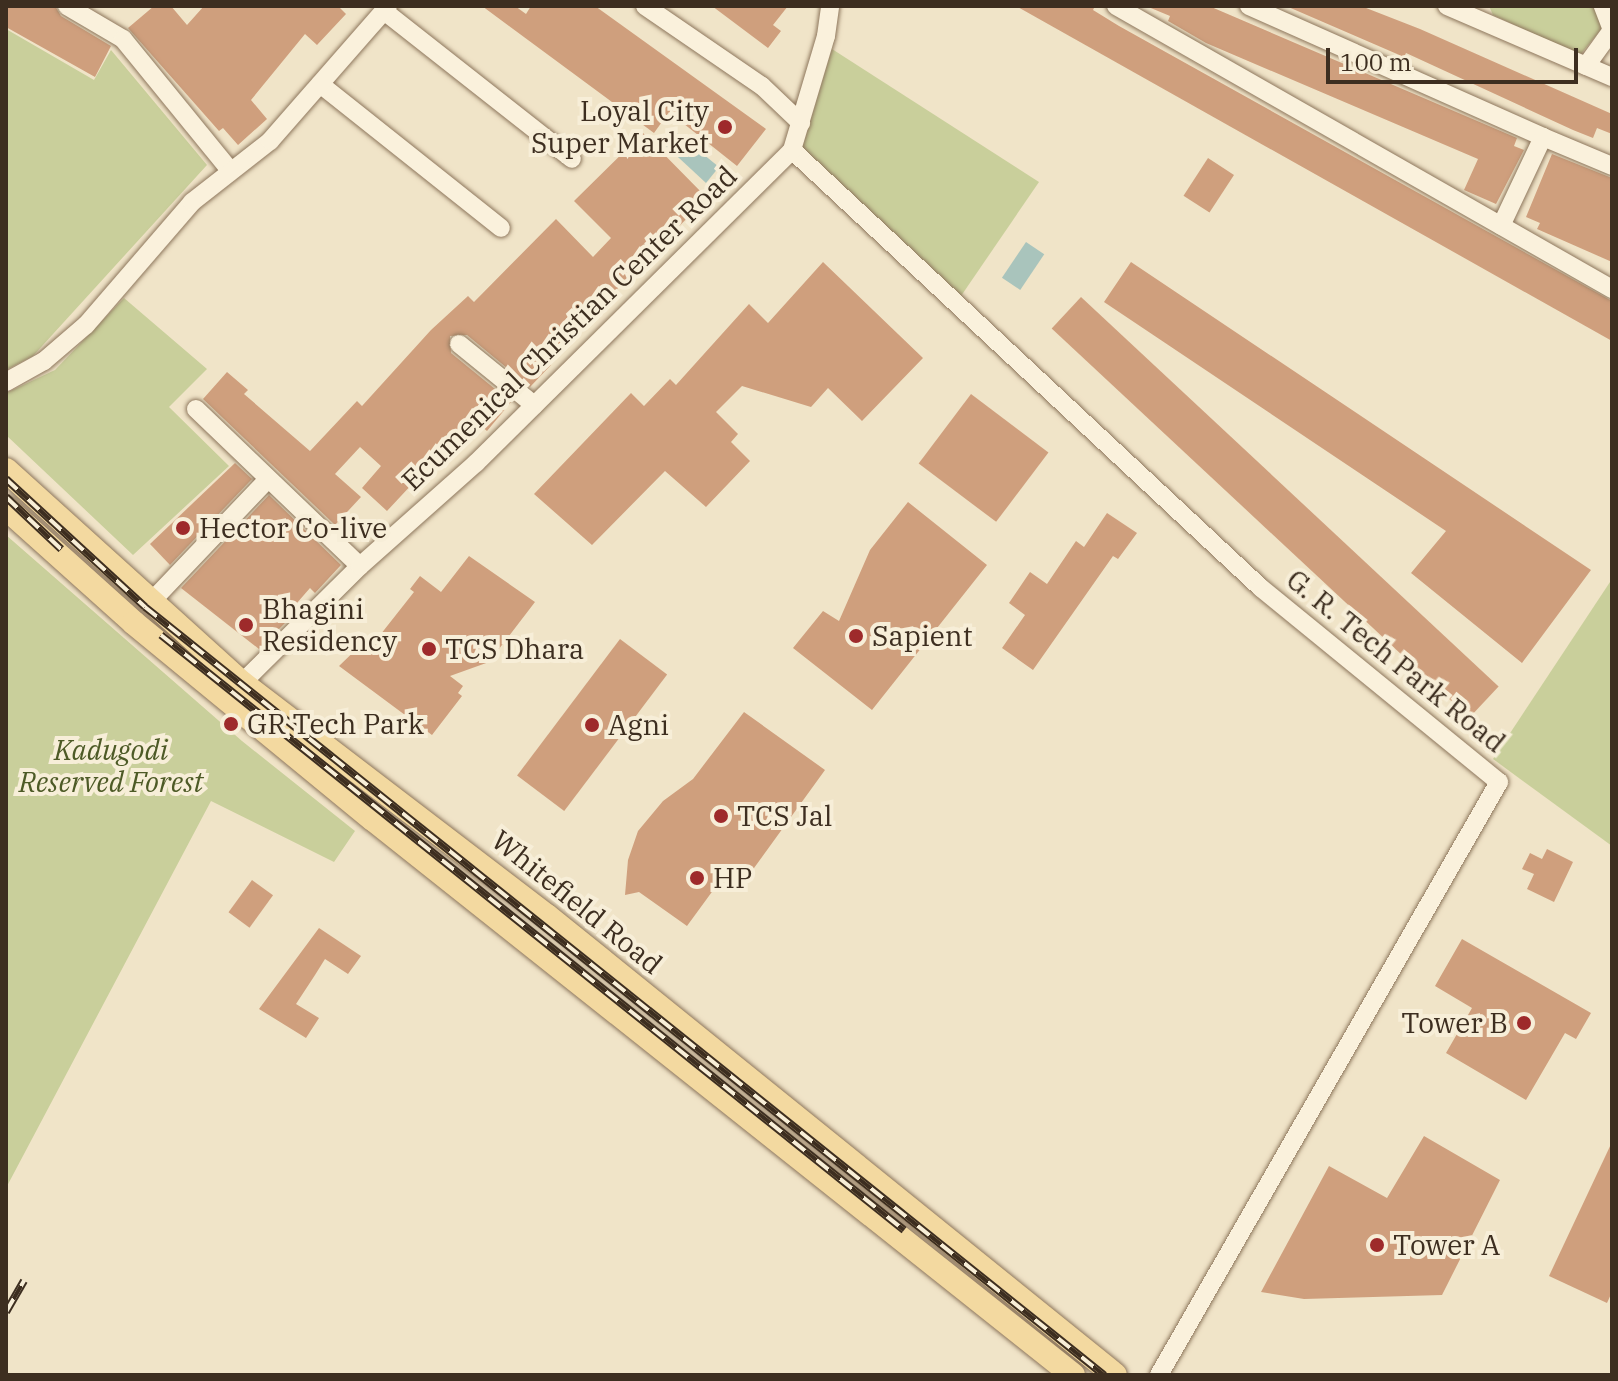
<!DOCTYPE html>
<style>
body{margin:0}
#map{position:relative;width:1618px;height:1381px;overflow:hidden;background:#f0e4c8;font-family:"IBM Plex Serif",serif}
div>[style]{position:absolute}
.green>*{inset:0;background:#c9cf9b}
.water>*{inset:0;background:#a9c4bc;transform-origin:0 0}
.building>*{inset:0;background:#cf9f7d;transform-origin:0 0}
.roads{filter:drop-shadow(0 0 2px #8d765c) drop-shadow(0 0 2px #8d765c)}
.minor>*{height:18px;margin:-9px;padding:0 9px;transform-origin:9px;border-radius:9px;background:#faf1dc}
.major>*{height:24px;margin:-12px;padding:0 12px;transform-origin:12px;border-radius:12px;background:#f3d9a0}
.rail>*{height:8px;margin-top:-4px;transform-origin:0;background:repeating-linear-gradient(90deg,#f7eed8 0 15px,#3d2e20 0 30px);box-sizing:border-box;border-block:2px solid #3d2e20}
.dots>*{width:22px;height:22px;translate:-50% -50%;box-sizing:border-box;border:4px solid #f7eed8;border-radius:50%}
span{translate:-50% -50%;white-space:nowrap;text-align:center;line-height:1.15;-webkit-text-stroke:8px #f7eed8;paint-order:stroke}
.poi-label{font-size:28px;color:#3d2e20}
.right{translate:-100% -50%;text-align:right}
.left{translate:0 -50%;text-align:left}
.street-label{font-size:28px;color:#3d2e20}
.park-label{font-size:28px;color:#4d5a26;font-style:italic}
.frame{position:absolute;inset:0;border:8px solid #3d2e20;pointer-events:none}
.scale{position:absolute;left:1326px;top:48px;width:252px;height:36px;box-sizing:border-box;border:4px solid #3d2e20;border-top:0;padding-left:10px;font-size:24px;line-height:28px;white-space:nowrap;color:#3d2e20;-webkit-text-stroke:6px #f7eed8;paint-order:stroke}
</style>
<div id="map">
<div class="green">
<div style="clip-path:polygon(1489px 6px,1602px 6px,1603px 27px,1580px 55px,1493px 15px)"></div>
<div style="clip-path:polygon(6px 29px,94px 80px,111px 50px,207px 165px,33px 356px,6px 370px)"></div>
<div style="clip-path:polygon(832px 49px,1039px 182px,961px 296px,802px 149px)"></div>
<div style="clip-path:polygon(124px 298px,207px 369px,169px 407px,229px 466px,133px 555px,6px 435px,6px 393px,55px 370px)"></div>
<div style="clip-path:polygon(6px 535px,242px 741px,355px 831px,334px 862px,211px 801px,6px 1188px)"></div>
<div style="clip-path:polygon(1612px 579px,1612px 846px,1493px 759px)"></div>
</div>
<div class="water">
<div style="clip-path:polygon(677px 133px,719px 167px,706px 183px,665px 145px)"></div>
<div style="left:1026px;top:242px;width:22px;height:43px;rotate:34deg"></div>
</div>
<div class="building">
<div style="clip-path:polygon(6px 6px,55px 6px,61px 16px,111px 46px,95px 77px,6px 27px)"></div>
<div style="clip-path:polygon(154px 6px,171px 6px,187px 25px,204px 6px,338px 6px,346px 14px,317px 45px,305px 34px,251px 100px,267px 119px,238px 145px,223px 128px,219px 131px,128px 28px)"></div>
<div style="clip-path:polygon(482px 6px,515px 6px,526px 14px,531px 6px,595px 6px,766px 129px,737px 166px,669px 112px,654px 133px)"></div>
<div style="clip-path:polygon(712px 6px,788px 6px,773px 25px,781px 31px,768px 48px)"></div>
<div style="clip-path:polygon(1016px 6px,1095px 6px,1093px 10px,1119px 26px,1612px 301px,1612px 341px)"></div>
<div style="clip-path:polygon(1146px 6px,1209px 6px,1517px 138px,1514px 146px,1524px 150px,1496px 204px,1464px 190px,1478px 159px,1206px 43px,1168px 21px,1170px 16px)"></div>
<div style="clip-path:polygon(1286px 6px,1361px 6px,1420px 29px,1612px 114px,1612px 134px,1597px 128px,1593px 138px,1573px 130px,1406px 53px,1404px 57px)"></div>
<div style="clip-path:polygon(643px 133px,707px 198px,546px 361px,551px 365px,530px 387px,467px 335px,450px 336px,451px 353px,511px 402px,487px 431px,480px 425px,453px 456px,442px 452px,387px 511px,362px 488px,381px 466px,360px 447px,335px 474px,361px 497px,335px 525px,203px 399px,227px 372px,248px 390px,244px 394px,310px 451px,357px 401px,362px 406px,431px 330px,468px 296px,474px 302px,556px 219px,593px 257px,611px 238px,574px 201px)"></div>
<div style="clip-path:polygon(1552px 154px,1612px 178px,1612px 262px,1537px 229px,1540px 223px,1526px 217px)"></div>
<div style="left:1208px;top:158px;width:31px;height:45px;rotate:33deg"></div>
<div style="clip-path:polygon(823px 262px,923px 358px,862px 421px,828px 388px,811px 407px,742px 386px,716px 412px,738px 434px,731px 442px,750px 461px,706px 507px,665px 471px,592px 545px,534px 494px,631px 393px,644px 406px,670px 379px,676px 385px,749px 304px,768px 323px)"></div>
<div style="clip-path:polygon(1131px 262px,1591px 570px,1522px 663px,1411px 573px,1446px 531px,1104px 302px)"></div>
<div style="left:1081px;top:297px;width:571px;height:43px;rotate:43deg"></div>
<div style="left:971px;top:394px;width:97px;height:87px;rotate:37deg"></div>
<div style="clip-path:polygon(235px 463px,252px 479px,170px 565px,150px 544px)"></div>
<div style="clip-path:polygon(269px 495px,341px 565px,315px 593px,310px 588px,290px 611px,294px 614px,259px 649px,181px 588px)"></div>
<div style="clip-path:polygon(908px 502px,987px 565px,872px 710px,793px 648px,823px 611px,839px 621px,870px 550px)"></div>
<div style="clip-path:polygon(1107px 513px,1137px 533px,1118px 559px,1113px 556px,1033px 670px,1002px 648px,1025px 615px,1009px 603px,1030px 572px,1047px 584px,1076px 541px,1084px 547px)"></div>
<div style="clip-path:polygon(469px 556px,535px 602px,489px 662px,450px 676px,463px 686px,458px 693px,462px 696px,432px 735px,339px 666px,367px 639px,373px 644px,414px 592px,410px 589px,420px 576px,441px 592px)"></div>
<div style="left:620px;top:639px;width:59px;height:171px;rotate:37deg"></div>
<div style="clip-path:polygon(744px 712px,825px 770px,741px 886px,725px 874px,687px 926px,639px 892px,625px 895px,628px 860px,638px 831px,663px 801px,693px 779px)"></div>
<div style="clip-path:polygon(1547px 849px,1573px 862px,1554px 902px,1527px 889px,1534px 874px,1522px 869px,1530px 853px,1542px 859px)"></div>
<div style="left:252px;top:880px;width:26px;height:40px;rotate:36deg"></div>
<div style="clip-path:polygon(319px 928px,361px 956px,348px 974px,325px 959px,315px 975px,296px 1004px,319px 1018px,306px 1038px,259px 1009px)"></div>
<div style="clip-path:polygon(1462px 939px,1591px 1013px,1576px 1039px,1565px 1033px,1526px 1100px,1446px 1053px,1472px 1008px,1435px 986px)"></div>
<div style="clip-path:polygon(1424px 1136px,1500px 1180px,1442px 1295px,1304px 1299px,1261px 1292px,1329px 1166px,1387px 1198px)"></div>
<div style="clip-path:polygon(1612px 1142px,1612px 1292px,1607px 1303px,1549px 1276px)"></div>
</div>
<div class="roads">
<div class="minor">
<div style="left:67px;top:6px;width:65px;rotate:30.5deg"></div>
<div style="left:123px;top:39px;width:169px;rotate:50.8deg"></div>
<div style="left:645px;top:6px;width:142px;rotate:34.4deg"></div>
<div style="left:762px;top:86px;width:54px;rotate:43.5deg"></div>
<div style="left:1116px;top:6px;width:571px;rotate:29.71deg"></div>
<div style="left:1249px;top:6px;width:322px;rotate:24deg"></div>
<div style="left:1543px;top:137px;width:98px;rotate:115.3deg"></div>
<div style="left:1447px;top:6px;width:180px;rotate:23.3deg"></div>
<div style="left:384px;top:11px;width:239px;rotate:38.2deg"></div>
<div style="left:1586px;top:66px;width:44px;rotate:-54.2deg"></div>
<div style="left:1612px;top:30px;width:26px;rotate:-111deg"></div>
<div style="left:320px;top:84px;width:231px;rotate:38.5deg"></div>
<div style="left:1543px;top:137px;width:75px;rotate:22.8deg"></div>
<div style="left:792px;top:150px;width:642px;rotate:43.04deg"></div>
<div style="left:1261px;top:588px;width:307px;rotate:39.2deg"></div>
<div style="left:1499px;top:782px;width:684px;rotate:119.83deg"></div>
<div style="left:459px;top:344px;width:97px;rotate:39.1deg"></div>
<div style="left:6px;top:382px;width:43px;rotate:-28.9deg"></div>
<div style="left:44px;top:361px;width:55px;rotate:-40.6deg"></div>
<div style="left:86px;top:325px;width:162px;rotate:-49.2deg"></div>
<div style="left:192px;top:202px;width:99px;rotate:-38deg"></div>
<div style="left:270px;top:141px;width:179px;rotate:-48.8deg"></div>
<div style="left:196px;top:409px;width:227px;rotate:43.8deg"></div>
<div style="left:150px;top:603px;width:171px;rotate:-46.4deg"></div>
<div style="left:242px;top:683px;width:166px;rotate:-44.8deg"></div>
<div style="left:360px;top:566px;width:155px;rotate:-41.6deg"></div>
<div style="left:476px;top:463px;width:445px;rotate:-44.7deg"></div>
<div style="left:792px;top:150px;width:119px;rotate:-73.4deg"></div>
<div style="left:826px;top:36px;width:30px;rotate:-82deg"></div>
</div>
<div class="major">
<div style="left:6px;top:470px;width:318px;rotate:42.1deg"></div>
<div style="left:242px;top:683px;width:384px;rotate:37.4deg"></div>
<div style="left:547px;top:916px;width:730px;rotate:38.94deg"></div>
<div style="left:6px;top:508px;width:172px;rotate:41.9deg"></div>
<div style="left:134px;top:623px;width:309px;rotate:39.4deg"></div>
<div style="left:373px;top:819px;width:894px;rotate:38.46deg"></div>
</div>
</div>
<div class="rail">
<div style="left:6px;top:479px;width:189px;rotate:42.6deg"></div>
<div style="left:145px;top:607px;width:1229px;rotate:38.69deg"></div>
<div style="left:6px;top:497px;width:76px;rotate:43.4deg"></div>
<div style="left:161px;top:635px;width:952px;rotate:38.69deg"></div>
<div style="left:6px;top:1312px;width:36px;rotate:-60deg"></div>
</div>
<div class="dots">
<div style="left:725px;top:127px;background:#9e2a2b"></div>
<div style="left:183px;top:528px;background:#9e2a2b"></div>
<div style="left:246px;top:625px;background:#9e2a2b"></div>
<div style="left:856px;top:636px;background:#9e2a2b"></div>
<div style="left:429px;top:649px;background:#9e2a2b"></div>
<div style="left:231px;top:724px;background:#9e2a2b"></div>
<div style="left:592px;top:725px;background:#9e2a2b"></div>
<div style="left:721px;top:816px;background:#9e2a2b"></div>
<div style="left:697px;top:878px;background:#9e2a2b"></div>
<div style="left:1524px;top:1023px;background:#9e2a2b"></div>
<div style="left:1377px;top:1245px;background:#9e2a2b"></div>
</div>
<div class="poi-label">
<span class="right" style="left:709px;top:127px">Loyal City<br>Super Market</span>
<span class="left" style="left:199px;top:528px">Hector Co-live</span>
<span class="left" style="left:262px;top:625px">Bhagini<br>Residency</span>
<span class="left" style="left:872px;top:636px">Sapient</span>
<span class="left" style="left:445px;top:649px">TCS Dhara</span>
<span class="left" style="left:247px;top:724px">GR Tech Park</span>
<span class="left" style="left:608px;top:725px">Agni</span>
<span class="left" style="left:737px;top:816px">TCS Jal</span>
<span class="left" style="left:713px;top:878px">HP</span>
<span class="right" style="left:1508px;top:1023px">Tower B</span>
<span class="left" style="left:1393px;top:1245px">Tower A</span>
</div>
<div class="street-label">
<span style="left:569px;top:328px;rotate:-44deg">Ecumenical Christian Center Road</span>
<span style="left:1396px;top:661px;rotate:39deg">G. R. Tech Park Road</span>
<span style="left:577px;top:902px;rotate:39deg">Whitefield Road</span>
</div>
<div class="park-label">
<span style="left:111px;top:766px">Kadugodi<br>Reserved Forest</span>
</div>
<div class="frame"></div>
<div class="scale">100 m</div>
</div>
